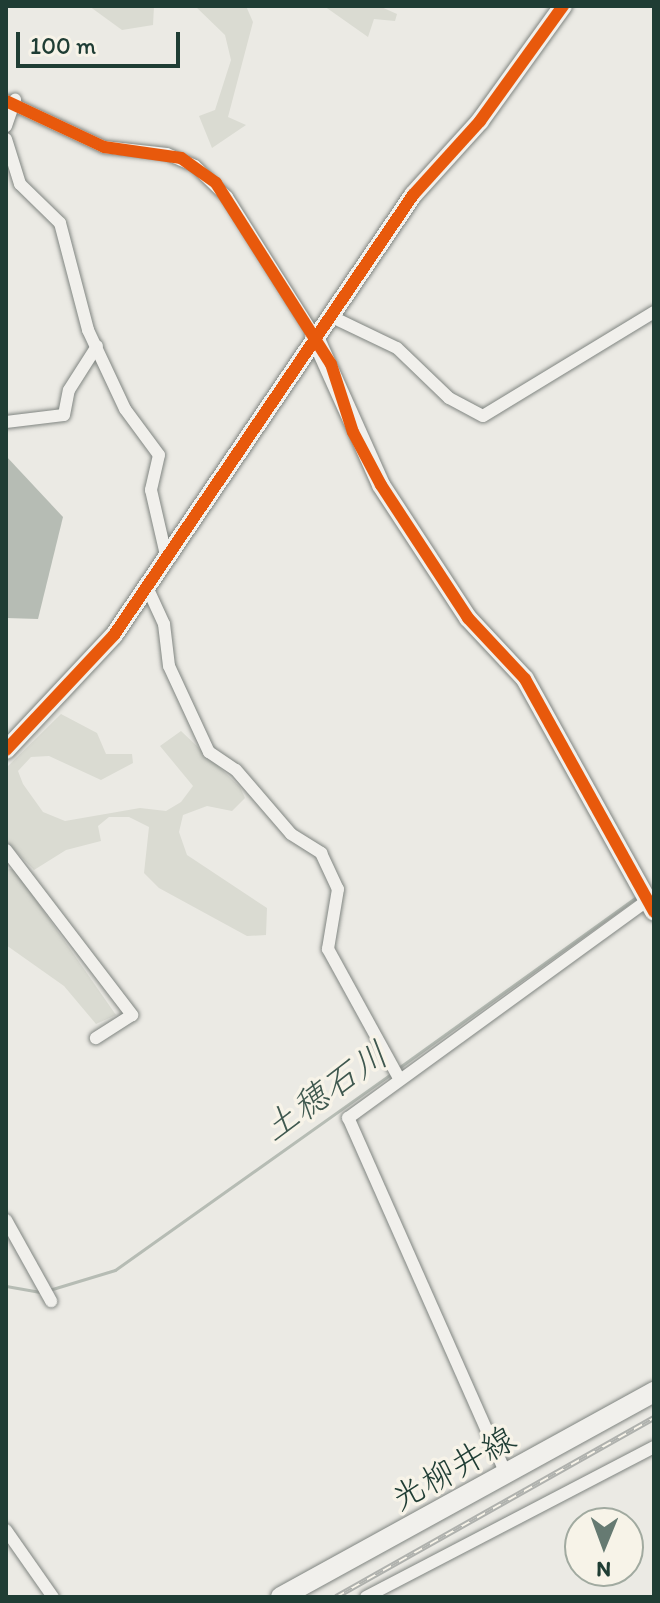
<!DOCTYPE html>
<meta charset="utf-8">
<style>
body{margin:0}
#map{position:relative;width:660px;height:1603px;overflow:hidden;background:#ebeae4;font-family:Itim,"Klee One",sans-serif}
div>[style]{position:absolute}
.green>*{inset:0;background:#dadbd2}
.water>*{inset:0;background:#b6bcb4}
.stream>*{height:3px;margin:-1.5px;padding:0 1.5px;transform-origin:1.5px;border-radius:1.5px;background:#b6bcb4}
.roads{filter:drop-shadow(0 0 2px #808581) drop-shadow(0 0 2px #808581)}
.street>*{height:12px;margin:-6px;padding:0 6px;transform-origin:6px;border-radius:6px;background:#f1f0ec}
.secondary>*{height:18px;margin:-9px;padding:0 9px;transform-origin:9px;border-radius:9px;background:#f1f0ec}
.primary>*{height:20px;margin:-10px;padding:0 10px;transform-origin:10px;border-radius:10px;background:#f1f0ec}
.rail>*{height:6px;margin-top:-3px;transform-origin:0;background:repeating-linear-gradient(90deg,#f7f3e8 0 9px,#afb1ad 0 18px);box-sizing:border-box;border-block:2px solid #afb1ad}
.cycleway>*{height:12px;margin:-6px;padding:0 6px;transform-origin:6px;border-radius:6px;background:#e8590c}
span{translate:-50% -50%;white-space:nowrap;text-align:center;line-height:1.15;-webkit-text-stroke:7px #f7f3e8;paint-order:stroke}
.street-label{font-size:34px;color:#1f3d34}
.water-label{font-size:36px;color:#3f584f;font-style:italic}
.frame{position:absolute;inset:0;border:8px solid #1f3d34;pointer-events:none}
.north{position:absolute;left:564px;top:1507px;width:80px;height:80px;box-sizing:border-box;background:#f7f3e8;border:2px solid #a1aaa0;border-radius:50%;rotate:181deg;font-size:22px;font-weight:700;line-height:32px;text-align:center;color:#1f3d34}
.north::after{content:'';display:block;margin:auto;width:28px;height:36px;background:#667a72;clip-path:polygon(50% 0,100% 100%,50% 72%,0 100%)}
.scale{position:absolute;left:16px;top:32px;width:164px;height:36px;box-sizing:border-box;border:4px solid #1f3d34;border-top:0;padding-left:10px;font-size:24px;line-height:28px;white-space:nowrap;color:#1f3d34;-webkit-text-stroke:6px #f7f3e8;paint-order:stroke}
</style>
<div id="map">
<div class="green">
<div style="clip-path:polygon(89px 6px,154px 6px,153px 25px,122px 30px)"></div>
<div style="clip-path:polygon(195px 6px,246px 6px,253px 22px,228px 117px,246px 125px,212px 148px,199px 116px,215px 110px,231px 60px,225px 35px)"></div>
<div style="clip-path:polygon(324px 6px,379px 6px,397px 14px,395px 21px,374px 19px,368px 37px)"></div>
<div style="clip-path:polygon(61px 714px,97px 733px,106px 754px,132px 754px,133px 763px,101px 780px,49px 756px,31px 757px,18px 771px,23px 784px,43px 812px,65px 821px,140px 808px,166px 811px,181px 802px,193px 786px,160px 746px,181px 731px,240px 787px,245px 798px,232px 811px,207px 806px,183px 815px,179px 832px,187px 855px,267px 908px,266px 935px,247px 936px,159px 888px,144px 873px,149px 827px,129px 817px,109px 817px,98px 826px,101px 841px,66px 850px,34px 870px,6px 841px,6px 768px)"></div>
<div style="clip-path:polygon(6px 868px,15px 870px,116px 1015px,96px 1024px,64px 986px,6px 945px)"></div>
</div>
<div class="water">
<div style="clip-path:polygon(6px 456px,63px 517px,38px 619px,6px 618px)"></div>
</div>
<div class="stream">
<div style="left:397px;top:1069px;width:297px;rotate:-35.7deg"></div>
<div style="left:6px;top:1286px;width:36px;rotate:10deg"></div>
<div style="left:49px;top:1290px;width:69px;rotate:-16.9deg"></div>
<div style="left:115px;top:1270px;width:339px;rotate:-35.4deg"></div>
</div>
<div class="roads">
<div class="street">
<div style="left:6px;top:101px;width:108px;rotate:25.1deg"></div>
<div style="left:104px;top:147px;width:63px;rotate:6.3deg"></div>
<div style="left:167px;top:154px;width:30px;rotate:23deg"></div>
<div style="left:195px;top:166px;width:45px;rotate:44.1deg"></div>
<div style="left:227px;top:197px;width:163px;rotate:57.8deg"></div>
<div style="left:6px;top:126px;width:28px;rotate:-71deg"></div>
<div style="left:6px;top:139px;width:47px;rotate:72.7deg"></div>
<div style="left:20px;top:184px;width:56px;rotate:44.3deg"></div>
<div style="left:60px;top:223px;width:111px;rotate:75.3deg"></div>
<div style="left:88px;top:330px;width:87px;rotate:64.9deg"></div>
<div style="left:125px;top:409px;width:57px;rotate:53.5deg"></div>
<div style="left:159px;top:455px;width:36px;rotate:103deg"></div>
<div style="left:151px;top:490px;width:67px;rotate:77deg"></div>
<div style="left:328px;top:315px;width:76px;rotate:25.6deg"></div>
<div style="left:397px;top:348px;width:72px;rotate:43.9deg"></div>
<div style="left:449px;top:398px;width:38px;rotate:28deg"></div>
<div style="left:483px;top:416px;width:200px;rotate:-31.3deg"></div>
<div style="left:6px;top:422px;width:58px;rotate:-6.9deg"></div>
<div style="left:64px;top:415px;width:25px;rotate:-79deg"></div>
<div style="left:69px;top:390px;width:52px;rotate:-57.5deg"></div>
<div style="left:147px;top:587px;width:41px;rotate:65.3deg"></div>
<div style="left:164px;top:624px;width:42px;rotate:83.2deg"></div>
<div style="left:169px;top:666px;width:95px;rotate:65.1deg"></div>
<div style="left:209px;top:752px;width:32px;rotate:34deg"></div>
<div style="left:236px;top:770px;width:84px;rotate:49.3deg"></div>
<div style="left:291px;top:834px;width:36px;rotate:32deg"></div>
<div style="left:321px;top:853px;width:40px;rotate:65deg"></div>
<div style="left:338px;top:889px;width:61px;rotate:99.5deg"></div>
<div style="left:328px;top:949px;width:147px;rotate:61.2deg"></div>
<div style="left:6px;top:850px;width:208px;rotate:52.6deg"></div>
<div style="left:132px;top:1015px;width:43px;rotate:147.4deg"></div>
<div style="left:6px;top:1220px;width:93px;rotate:60.9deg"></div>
<div style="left:507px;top:1476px;width:392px;rotate:-113.9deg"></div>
<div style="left:348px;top:1118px;width:371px;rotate:-36deg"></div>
<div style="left:6px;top:1530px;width:82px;rotate:55deg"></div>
<div style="left:366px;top:1597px;width:325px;rotate:-27.5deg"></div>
</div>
<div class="secondary">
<div style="left:314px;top:335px;width:164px;rotate:65.9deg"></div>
<div style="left:381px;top:485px;width:159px;rotate:56.8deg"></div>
<div style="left:468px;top:618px;width:83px;rotate:46.9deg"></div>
<div style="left:525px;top:679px;width:266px;rotate:61deg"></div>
<div style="left:6px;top:750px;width:158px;rotate:-46.8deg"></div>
<div style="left:114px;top:635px;width:532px;rotate:-55.8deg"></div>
<div style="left:413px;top:195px;width:100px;rotate:-47.8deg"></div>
<div style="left:480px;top:121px;width:142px;rotate:-54.2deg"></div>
</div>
<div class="primary">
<div style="left:281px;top:1597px;width:426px;rotate:-28.8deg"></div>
</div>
</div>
<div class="rail">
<div style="left:336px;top:1597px;width:365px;rotate:-29.4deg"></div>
</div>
<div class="cycleway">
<div style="left:6px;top:101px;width:108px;rotate:25.1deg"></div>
<div style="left:104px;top:147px;width:78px;rotate:8.1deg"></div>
<div style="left:181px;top:158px;width:43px;rotate:35.5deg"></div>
<div style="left:216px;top:183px;width:214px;rotate:57.6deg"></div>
<div style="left:331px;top:364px;width:71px;rotate:72.1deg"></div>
<div style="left:353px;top:432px;width:60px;rotate:62.2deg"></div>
<div style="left:381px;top:485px;width:159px;rotate:56.8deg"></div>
<div style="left:468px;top:618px;width:83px;rotate:46.9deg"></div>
<div style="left:525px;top:679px;width:266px;rotate:61deg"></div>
<div style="left:6px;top:750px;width:158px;rotate:-46.8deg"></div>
<div style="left:114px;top:635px;width:532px;rotate:-55.8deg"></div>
<div style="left:413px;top:195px;width:100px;rotate:-47.8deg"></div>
<div style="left:480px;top:121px;width:142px;rotate:-54.2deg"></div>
</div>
<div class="street-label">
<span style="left:453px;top:1468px;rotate:-29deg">光柳井線</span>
</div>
<div class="water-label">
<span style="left:325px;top:1091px;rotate:-35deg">土穂石川</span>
</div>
<div class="frame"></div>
<div class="north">N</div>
<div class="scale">100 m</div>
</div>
